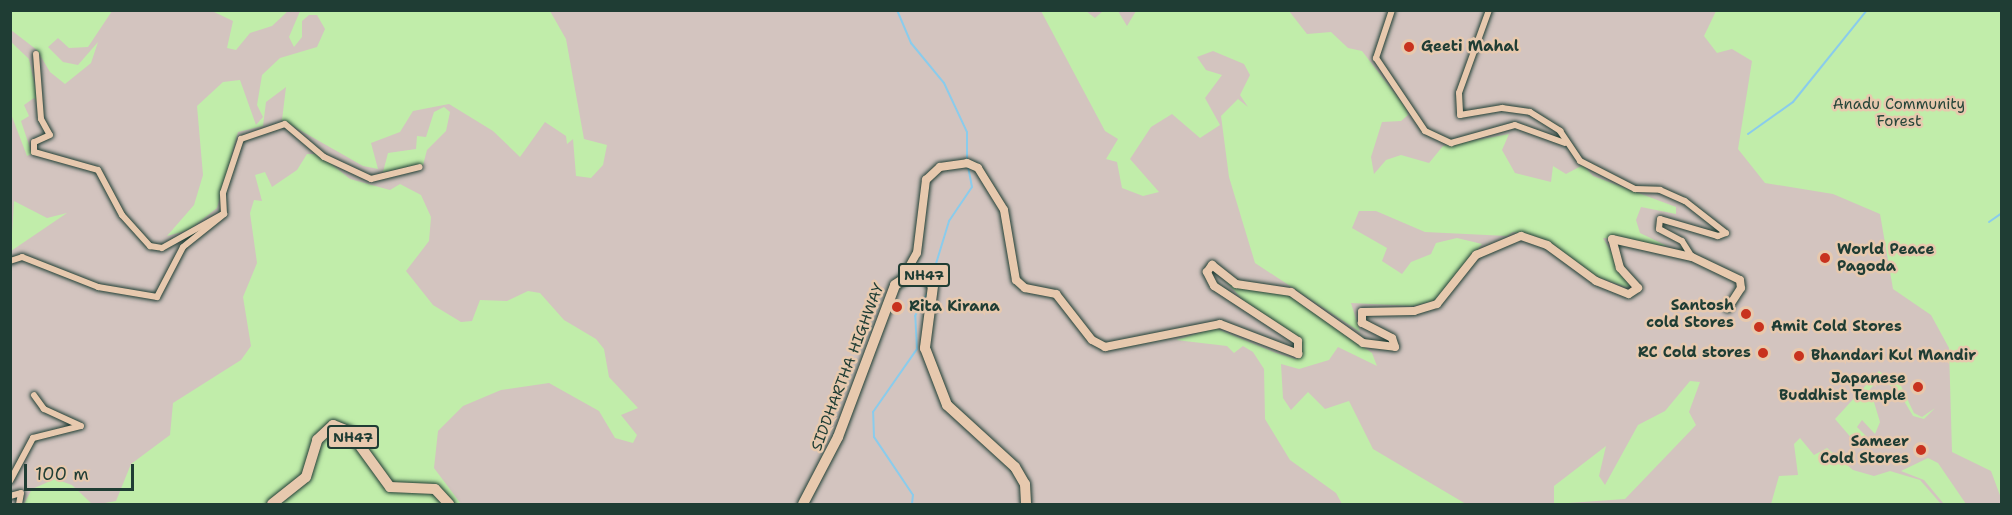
<!DOCTYPE html>
<style>
body{margin:0}
#map{position:relative;width:2012px;height:515px;overflow:hidden;background:#d3c4bf;font-family:"Shantell Sans",sans-serif}
div>[style]{position:absolute}
.green>*{inset:0;background:#c1edaa}
.stream>*{height:2px;margin:-1px;padding:0 1px;transform-origin:1px;border-radius:1px;background:#8accec}
.roads{filter:drop-shadow(0 0 2px #1f3d34) drop-shadow(0 0 2px #1f3d34)}
.street>*{height:6px;margin:-3px;padding:0 3px;transform-origin:3px;border-radius:3px;background:#e7c9ae}
.secondary>*{height:8px;margin:-4px;padding:0 4px;transform-origin:4px;border-radius:4px;background:#e7c9ae}
.highway>*{height:10px;margin:-5px;padding:0 5px;transform-origin:5px;border-radius:5px;background:#e7c9ae}
.dots>*{width:16px;height:16px;translate:-50% -50%;box-sizing:border-box;border:3px solid #e7c9ae;border-radius:50%}
span{translate:-50% -50%;white-space:nowrap;text-align:center;line-height:1.15;-webkit-text-stroke:5px #e7c9ae;paint-order:stroke}
.shield-label span{padding:2px 4px;background:#e7c9ae;border:2px solid;border-radius:4px;-webkit-text-stroke-width:0}
.shield-label{font-size:14px;color:#1f3d34;font-weight:700}
.poi-label{font-size:15px;color:#1f3d34;font-weight:700}
.left{translate:0 -50%;text-align:left}
.right{translate:-100% -50%;text-align:right}
.park-label{font-size:15px;color:#27463a}
.street-label{font-size:15px;color:#1f3d34}
.frame{position:absolute;inset:0;border:12px solid #1f3d34;pointer-events:none}
.scale{position:absolute;left:24px;top:464px;width:110px;height:27px;box-sizing:border-box;border:3px solid #1f3d34;border-top:0;padding-left:8px;font-size:18px;line-height:21px;white-space:nowrap;color:#1f3d34;-webkit-text-stroke:4px #e7c9ae;paint-order:stroke}
</style>
<div id="map">
<div class="green">
<div style="clip-path:polygon(10px 11px,11px 10px,112px 11px,88px 47px,69px 48px,58px 38px,48px 47px,63px 62px,78px 65px,98px 42px,91px 63px,65px 84px,50px 72px,37px 50px,11px 30px)"></div>
<div style="clip-path:polygon(212px 11px,212px 10px,288px 11px,272px 26px,250px 33px,236px 50px,227px 48px,233px 21px)"></div>
<div style="clip-path:polygon(300px 11px,550px 11px,566px 39px,584px 139px,607px 145px,603px 165px,591px 178px,576px 176px,573px 139px,567px 144px,566px 136px,545px 122px,520px 157px,493px 131px,449px 104px,413px 111px,400px 132px,371px 143px,378px 169px,363px 166px,282px 120px,286px 87px,266px 102px,263px 126px,238px 132px,217px 208px,189px 230px,167px 236px,194px 205px,203px 175px,197px 106px,223px 82px,240px 80px,256px 125px,263px 117px,257px 105px,262px 75px,280px 58px,317px 47px,325px 29px,317px 15px,309px 15px,302px 21px,302px 37px,294px 47px,289px 37px)"></div>
<div style="clip-path:polygon(1041px 11px,1086px 11px,1095px 18px,1103px 11px,1118px 11px,1127px 26px,1136px 11px,1289px 11px,1307px 34px,1331px 32px,1348px 48px,1362px 51px,1406px 108px,1408px 115px,1401px 121px,1382px 122px,1371px 157px,1374px 174px,1386px 160px,1401px 155px,1429px 163px,1443px 146px,1509px 134px,1502px 150px,1515px 173px,1551px 182px,1553px 166px,1566px 174px,1583px 165px,1593px 176px,1676px 207px,1676px 214px,1641px 207px,1636px 220px,1640px 233px,1667px 246px,1603px 238px,1631px 286px,1626px 287px,1592px 275px,1539px 238px,1513px 232px,1507px 236px,1425px 232px,1376px 211px,1359px 211px,1352px 228px,1387px 248px,1382px 261px,1402px 274px,1411px 262px,1431px 254px,1436px 243px,1457px 238px,1482px 244px,1437px 300px,1413px 306px,1351px 303px,1360px 332px,1255px 263px,1229px 177px,1221px 116px,1238px 99px,1248px 107px,1240px 95px,1250px 75px,1244px 64px,1213px 51px,1197px 57px,1206px 70px,1222px 75px,1205px 98px,1220px 125px,1200px 138px,1172px 114px,1151px 127px,1130px 159px,1159px 192px,1143px 196px,1122px 188px,1117px 162px,1106px 159px,1118px 139px,1105px 131px)"></div>
<div style="clip-path:polygon(1716px 11px,2001px 11px,2001px 498px,1991px 471px,1952px 452px,1949px 348px,1931px 315px,1893px 289px,1880px 214px,1833px 194px,1765px 183px,1738px 149px,1752px 61px,1732px 49px,1717px 53px,1704px 36px)"></div>
<div style="clip-path:polygon(10px 41px,29px 59px,39px 104px,34px 98px,24px 105px,29px 116px,21px 121px,32px 154px,27px 156px,11px 114px)"></div>
<div style="clip-path:polygon(444px 107px,450px 112px,446px 131px,427px 150px,423px 165px,383px 172px,388px 153px,416px 149px,417px 136px,426px 137px,434px 112px)"></div>
<div style="clip-path:polygon(307px 154px,319px 154px,350px 179px,390px 190px,400px 184px,421px 195px,431px 217px,429px 241px,406px 271px,433px 305px,461px 322px,472px 321px,480px 300px,507px 301px,528px 291px,540px 293px,564px 320px,596px 339px,604px 349px,609px 377px,638px 408px,621px 415px,637px 435px,633px 443px,615px 438px,599px 411px,549px 383px,501px 390px,463px 406px,438px 431px,434px 468px,461px 504px,99px 504px,116px 501px,131px 464px,170px 435px,173px 403px,241px 360px,251px 346px,243px 297px,257px 263px,250px 213px,254px 200px,262px 201px,255px 175px,265px 172px,272px 187px,297px 170px)"></div>
<div style="clip-path:polygon(14px 201px,47px 218px,67px 213px,11px 251px)"></div>
<div style="clip-path:polygon(1218px 273px,1244px 289px,1266px 287px,1295px 297px,1372px 353px,1377px 366px,1338px 347px,1329px 360px,1299px 369px,1281px 364px,1283px 398px,1291px 410px,1308px 392px,1325px 409px,1349px 401px,1373px 449px,1466px 504px,1342px 504px,1336px 493px,1290px 460px,1265px 419px,1264px 369px,1253px 352px,1243px 346px,1234px 353px,1227px 346px,1176px 340px,1215px 328px,1276px 353px,1296px 359px,1302px 353px,1302px 340px,1244px 301px)"></div>
<div style="clip-path:polygon(1879px 371px,1901px 386px,1914px 413px,1922px 417px,1935px 408px,1924px 419px,1913px 416px,1897px 389px,1879px 380px,1870px 389px,1880px 422px,1875px 434px,1862px 420px,1857px 427px,1868px 438px,1860px 448px,1835px 419px)"></div>
<div style="clip-path:polygon(1690px 381px,1700px 382px,1689px 412px,1696px 425px,1625px 499px,1554px 504px,1554px 486px,1606px 446px,1599px 476px,1605px 485px,1638px 425px,1665px 411px)"></div>
<div style="clip-path:polygon(1800px 438px,1814px 455px,1827px 448px,1853px 470px,1874px 476px,1890px 471px,1920px 480px,1941px 504px,1771px 504px,1779px 476px,1798px 475px,1794px 444px)"></div>
<div style="clip-path:polygon(1928px 458px,1938px 463px,1966px 504px,1944px 504px,1924px 480px,1901px 471px)"></div>
<div style="clip-path:polygon(55px 479px,72px 485px,92px 504px,24px 504px,32px 489px)"></div>
</div>
<div class="stream">
<div style="left:897px;top:10px;width:36px;rotate:67deg"></div>
<div style="left:911px;top:43px;width:52px;rotate:50.5deg"></div>
<div style="left:944px;top:83px;width:54px;rotate:64.9deg"></div>
<div style="left:967px;top:132px;width:30px;rotate:90deg"></div>
<div style="left:1748px;top:134px;width:55px;rotate:-35.4deg"></div>
<div style="left:1793px;top:102px;width:118px;rotate:-51.2deg"></div>
<div style="left:1989px;top:222px;width:16px;rotate:-35deg"></div>
<div style="left:931px;top:280px;width:62px;rotate:-73deg"></div>
<div style="left:949px;top:221px;width:41px;rotate:-55.9deg"></div>
<div style="left:972px;top:187px;width:20px;rotate:-101deg"></div>
<div style="left:912px;top:504px;width:9px;rotate:-84deg"></div>
<div style="left:913px;top:495px;width:70px;rotate:-123.9deg"></div>
<div style="left:874px;top:437px;width:25px;rotate:-92deg"></div>
<div style="left:873px;top:412px;width:77px;rotate:-55.1deg"></div>
<div style="left:917px;top:349px;width:33px;rotate:-93deg"></div>
<div style="left:915px;top:316px;width:25px;rotate:-61deg"></div>
</div>
<div class="roads">
<div class="street">
<div style="left:1392px;top:10px;width:51px;rotate:108.4deg"></div>
<div style="left:1376px;top:58px;width:88px;rotate:56.1deg"></div>
<div style="left:1425px;top:131px;width:29px;rotate:25deg"></div>
<div style="left:1451px;top:143px;width:66px;rotate:-15.7deg"></div>
<div style="left:1515px;top:125px;width:53px;rotate:19.8deg"></div>
<div style="left:1489px;top:10px;width:88px;rotate:109.9deg"></div>
<div style="left:1459px;top:93px;width:22px;rotate:87deg"></div>
<div style="left:1460px;top:115px;width:43px;rotate:-9.5deg"></div>
<div style="left:1502px;top:108px;width:28px;rotate:8deg"></div>
<div style="left:1530px;top:112px;width:36px;rotate:32deg"></div>
<div style="left:1560px;top:131px;width:36px;rotate:56deg"></div>
<div style="left:1580px;top:161px;width:62px;rotate:27deg"></div>
<div style="left:1635px;top:189px;width:25px;rotate:2deg"></div>
<div style="left:1660px;top:190px;width:27px;rotate:24deg"></div>
<div style="left:1685px;top:201px;width:52px;rotate:38deg"></div>
<div style="left:1726px;top:233px;width:9px;rotate:159deg"></div>
<div style="left:1718px;top:236px;width:60px;rotate:-163.7deg"></div>
<div style="left:1660px;top:219px;width:10px;rotate:96deg"></div>
<div style="left:1659px;top:229px;width:26px;rotate:28deg"></div>
<div style="left:1682px;top:241px;width:19px;rotate:58deg"></div>
<div style="left:36px;top:54px;width:65px;rotate:85.6deg"></div>
<div style="left:41px;top:119px;width:18px;rotate:61deg"></div>
<div style="left:50px;top:135px;width:17px;rotate:156deg"></div>
<div style="left:34px;top:142px;width:10px;rotate:90deg"></div>
<div style="left:34px;top:152px;width:66px;rotate:15.7deg"></div>
<div style="left:98px;top:170px;width:51px;rotate:61.9deg"></div>
<div style="left:122px;top:215px;width:42px;rotate:47.9deg"></div>
<div style="left:150px;top:246px;width:12px;rotate:9deg"></div>
<div style="left:162px;top:248px;width:70px;rotate:-29.1deg"></div>
<div style="left:10px;top:261px;width:13px;rotate:-18deg"></div>
<div style="left:22px;top:257px;width:82px;rotate:21.5deg"></div>
<div style="left:98px;top:287px;width:60px;rotate:9.6deg"></div>
<div style="left:157px;top:297px;width:56px;rotate:-62.5deg"></div>
<div style="left:183px;top:247px;width:53px;rotate:-38.8deg"></div>
<div style="left:224px;top:214px;width:21px;rotate:-93deg"></div>
<div style="left:223px;top:193px;width:57px;rotate:-71.6deg"></div>
<div style="left:241px;top:139px;width:46px;rotate:-18.8deg"></div>
<div style="left:285px;top:124px;width:51px;rotate:40.2deg"></div>
<div style="left:324px;top:157px;width:52px;rotate:25.1deg"></div>
<div style="left:371px;top:179px;width:50px;rotate:-13.8deg"></div>
<div style="left:10px;top:481px;width:49px;rotate:-61.9deg"></div>
<div style="left:33px;top:438px;width:49px;rotate:-14deg"></div>
<div style="left:81px;top:426px;width:41px;rotate:-155.3deg"></div>
<div style="left:44px;top:409px;width:17px;rotate:-126deg"></div>
<div style="left:10px;top:496px;width:11px;rotate:-15deg"></div>
<div style="left:21px;top:493px;width:11px;rotate:100deg"></div>
</div>
<div class="secondary">
<div style="left:904px;top:276px;width:26px;rotate:-61deg"></div>
<div style="left:917px;top:253px;width:74px;rotate:-83deg"></div>
<div style="left:926px;top:180px;width:19px;rotate:-43deg"></div>
<div style="left:940px;top:167px;width:27px;rotate:-8deg"></div>
<div style="left:967px;top:163px;width:12px;rotate:24deg"></div>
<div style="left:978px;top:168px;width:49px;rotate:58.2deg"></div>
<div style="left:1004px;top:210px;width:71px;rotate:80.3deg"></div>
<div style="left:1016px;top:280px;width:12px;rotate:42deg"></div>
<div style="left:1025px;top:288px;width:32px;rotate:11deg"></div>
<div style="left:1056px;top:294px;width:58px;rotate:52deg"></div>
<div style="left:1092px;top:340px;width:15px;rotate:28deg"></div>
<div style="left:1105px;top:347px;width:117px;rotate:-11.3deg"></div>
<div style="left:1220px;top:324px;width:84px;rotate:21deg"></div>
<div style="left:1298px;top:354px;width:13px;rotate:-90deg"></div>
<div style="left:1298px;top:341px;width:100px;rotate:-146.8deg"></div>
<div style="left:1214px;top:286px;width:16px;rotate:-117deg"></div>
<div style="left:1207px;top:272px;width:9px;rotate:-54deg"></div>
<div style="left:1212px;top:265px;width:31px;rotate:38deg"></div>
<div style="left:1236px;top:284px;width:56px;rotate:8.3deg"></div>
<div style="left:1291px;top:292px;width:88px;rotate:35.3deg"></div>
<div style="left:1363px;top:343px;width:32px;rotate:7deg"></div>
<div style="left:1395px;top:347px;width:9px;rotate:-108deg"></div>
<div style="left:1392px;top:338px;width:34px;rotate:-153deg"></div>
<div style="left:1362px;top:323px;width:11px;rotate:-90deg"></div>
<div style="left:1362px;top:312px;width:52px;rotate:-1.1deg"></div>
<div style="left:1414px;top:311px;width:24px;rotate:-17deg"></div>
<div style="left:1437px;top:304px;width:63px;rotate:-51.5deg"></div>
<div style="left:1476px;top:255px;width:49px;rotate:-22.9deg"></div>
<div style="left:1521px;top:236px;width:28px;rotate:19deg"></div>
<div style="left:1547px;top:245px;width:61px;rotate:36.3deg"></div>
<div style="left:1596px;top:281px;width:35px;rotate:22deg"></div>
<div style="left:1629px;top:294px;width:11px;rotate:-34deg"></div>
<div style="left:1638px;top:288px;width:27px;rotate:-132deg"></div>
<div style="left:1620px;top:268px;width:30px;rotate:-105deg"></div>
<div style="left:1612px;top:239px;width:82px;rotate:12.7deg"></div>
<div style="left:1692px;top:257px;width:53px;rotate:25.6deg"></div>
<div style="left:1740px;top:280px;width:8px;rotate:83deg"></div>
<div style="left:1741px;top:288px;width:24px;rotate:123deg"></div>
</div>
<div class="highway">
<div style="left:272px;top:504px;width:43px;rotate:-38.5deg"></div>
<div style="left:306px;top:477px;width:39px;rotate:-73deg"></div>
<div style="left:317px;top:440px;width:22px;rotate:-43deg"></div>
<div style="left:333px;top:425px;width:18px;rotate:22deg"></div>
<div style="left:350px;top:432px;width:68px;rotate:54deg"></div>
<div style="left:390px;top:487px;width:45px;rotate:2.5deg"></div>
<div style="left:435px;top:489px;width:21px;rotate:47deg"></div>
<div style="left:803px;top:504px;width:76px;rotate:-62.4deg"></div>
<div style="left:838px;top:437px;width:162px;rotate:-69.4deg"></div>
<div style="left:895px;top:285px;width:20px;rotate:-33deg"></div>
<div style="left:912px;top:274px;width:12px;rotate:9deg"></div>
<div style="left:924px;top:276px;width:13px;rotate:48deg"></div>
<div style="left:933px;top:286px;width:63px;rotate:97.4deg"></div>
<div style="left:925px;top:348px;width:61px;rotate:68.9deg"></div>
<div style="left:947px;top:405px;width:92px;rotate:42.4deg"></div>
<div style="left:1015px;top:467px;width:20px;rotate:60deg"></div>
<div style="left:1025px;top:484px;width:20px;rotate:87deg"></div>
</div>
</div>
<div class="dots">
<div style="left:1409px;top:47px;background:#c8321e"></div>
<div style="left:1825px;top:258px;background:#c8321e"></div>
<div style="left:897px;top:307px;background:#c8321e"></div>
<div style="left:1746px;top:314px;background:#c8321e"></div>
<div style="left:1759px;top:327px;background:#c8321e"></div>
<div style="left:1763px;top:353px;background:#c8321e"></div>
<div style="left:1799px;top:356px;background:#c8321e"></div>
<div style="left:1918px;top:387px;background:#c8321e"></div>
<div style="left:1921px;top:450px;background:#c8321e"></div>
</div>
<div class="shield-label">
<span style="left:924px;top:275px">NH47</span>
<span style="left:353px;top:437px">NH47</span>
</div>
<div class="poi-label">
<span class="left" style="left:1421px;top:47px">Geeti Mahal</span>
<span class="left" style="left:1837px;top:258px">World Peace<br>Pagoda</span>
<span class="right" style="left:1734px;top:314px">Santosh<br>cold Stores</span>
<span class="left" style="left:909px;top:307px">Rita Kirana</span>
<span class="left" style="left:1771px;top:327px">Amit Cold Stores</span>
<span class="right" style="left:1751px;top:353px">RC Cold stores</span>
<span class="left" style="left:1811px;top:356px">Bhandari Kul Mandir</span>
<span class="right" style="left:1906px;top:387px">Japanese<br>Buddhist Temple</span>
<span class="right" style="left:1909px;top:450px">Sameer<br>Cold Stores</span>
</div>
<div class="park-label">
<span style="left:1899px;top:113px">Anadu Community<br>Forest</span>
</div>
<div class="street-label">
<span style="left:848px;top:367px;rotate:-69deg">SIDDHARTHA HIGHWAY</span>
</div>
<div class="frame"></div>
<div class="scale">100 m</div>
</div>
